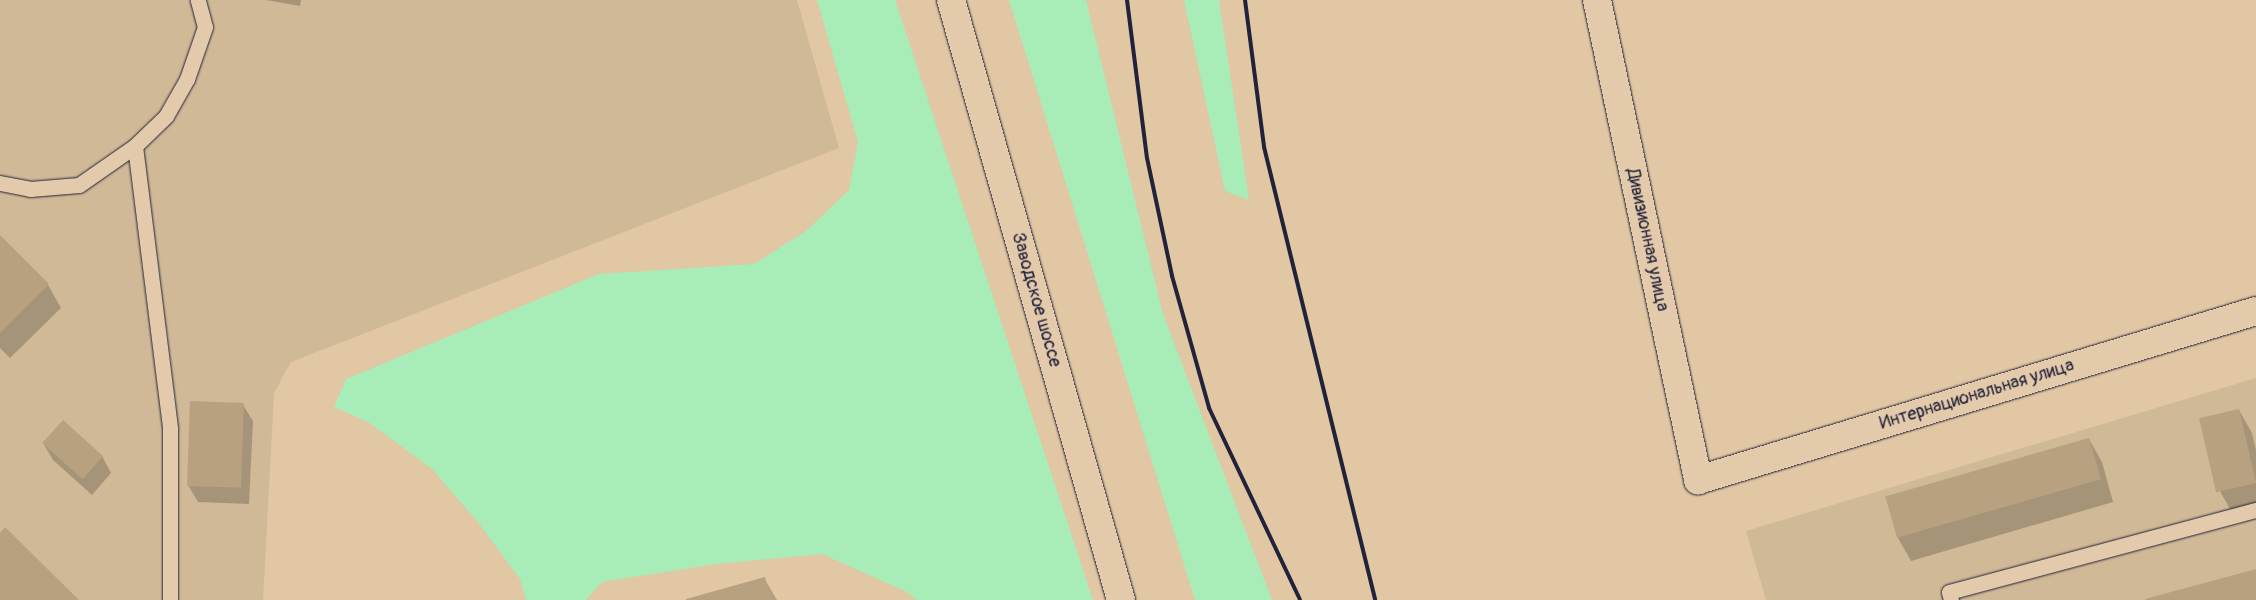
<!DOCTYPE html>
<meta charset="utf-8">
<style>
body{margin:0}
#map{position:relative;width:2256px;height:600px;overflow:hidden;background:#e1c7a3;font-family:Pangolin,sans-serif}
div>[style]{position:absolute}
.built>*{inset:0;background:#d0b996}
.green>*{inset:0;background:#a8ecb7}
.shadow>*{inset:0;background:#0003}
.building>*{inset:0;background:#b7a180;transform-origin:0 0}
.roads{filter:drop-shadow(0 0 1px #22223b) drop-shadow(0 0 1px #22223b)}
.lane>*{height:15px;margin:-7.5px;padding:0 7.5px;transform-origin:7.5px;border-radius:7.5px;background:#e3caab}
.street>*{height:28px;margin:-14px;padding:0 14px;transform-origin:14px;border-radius:14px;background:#e3caab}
.secondary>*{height:28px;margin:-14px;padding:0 14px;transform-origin:14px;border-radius:14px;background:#e3caab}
.rail>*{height:4px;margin:-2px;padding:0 2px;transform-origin:2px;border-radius:2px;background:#22223b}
span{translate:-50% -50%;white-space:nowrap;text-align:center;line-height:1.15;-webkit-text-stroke:4px #e3caab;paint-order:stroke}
.street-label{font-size:18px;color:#22223b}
</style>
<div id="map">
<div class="built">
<div style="clip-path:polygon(0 0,797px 0,839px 148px,291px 362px,274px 393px,263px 600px,0 600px)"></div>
<div style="clip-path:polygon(2256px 378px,2256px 600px,1766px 600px,1746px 531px)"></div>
</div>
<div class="green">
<div style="clip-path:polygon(817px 0,895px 0,1093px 600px,917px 600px,907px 592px,822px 554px,716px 564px,602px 582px,586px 600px,526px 600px,520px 579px,477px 521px,432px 469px,368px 422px,334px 407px,346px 379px,599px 274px,754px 264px,806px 231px,849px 190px,858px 142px)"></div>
<div style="clip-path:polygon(1009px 0,1086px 0,1163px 314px,1272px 600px,1195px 600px)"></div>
<div style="clip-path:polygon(1184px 0,1219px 0,1249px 200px,1225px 191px)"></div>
</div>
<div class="shadow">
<div style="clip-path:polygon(266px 0,301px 0,300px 6px)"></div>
<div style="clip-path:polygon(0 237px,48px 285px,61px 308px,10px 358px,0 348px)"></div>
<div style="clip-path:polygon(243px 405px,253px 421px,249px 504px,198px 502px,188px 485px)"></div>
<div style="clip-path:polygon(2239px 410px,2252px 433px,2256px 450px,2256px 510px,2234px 516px,2221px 493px,2201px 420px)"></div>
<div style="clip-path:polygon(2089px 439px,2102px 462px,2113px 502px,1911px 561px,1898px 538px,1887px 498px)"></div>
<div style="clip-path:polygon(43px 443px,102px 456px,111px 473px,92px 495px,53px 460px)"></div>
<div style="clip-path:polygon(764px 578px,777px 600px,689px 600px)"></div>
</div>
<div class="building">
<div style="clip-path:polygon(0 235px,49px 284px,0 333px)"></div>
<div style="left:190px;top:401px;width:54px;height:85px;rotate:2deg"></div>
<div style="left:2239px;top:409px;width:76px;height:41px;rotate:77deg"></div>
<div style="left:63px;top:420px;width:54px;height:31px;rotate:42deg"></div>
<div style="left:2089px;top:438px;width:43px;height:212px;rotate:74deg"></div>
<div style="clip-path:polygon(5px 527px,79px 600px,0 600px,0 533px)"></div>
<div style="clip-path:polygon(2256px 569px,2256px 600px,2145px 600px,2145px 599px)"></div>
<div style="clip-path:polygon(765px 577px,771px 600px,686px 600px,686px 599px)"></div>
</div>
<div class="roads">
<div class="lane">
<div style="left:135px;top:146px;width:285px;rotate:82.9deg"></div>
<div style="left:170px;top:429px;width:171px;rotate:90deg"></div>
<div style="left:0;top:183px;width:31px;rotate:11deg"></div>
<div style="left:30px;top:189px;width:49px;rotate:-4.7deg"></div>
<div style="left:79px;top:185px;width:68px;rotate:-34.9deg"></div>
<div style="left:135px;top:146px;width:43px;rotate:-44.1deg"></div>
<div style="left:166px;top:116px;width:43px;rotate:-60.4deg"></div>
<div style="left:187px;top:79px;width:55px;rotate:-70.9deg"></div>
<div style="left:205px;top:27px;width:28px;rotate:-105deg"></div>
<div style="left:1951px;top:600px;width:8px;rotate:-104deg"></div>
<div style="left:1949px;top:592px;width:318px;rotate:-15deg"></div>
</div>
<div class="street">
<div style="left:1597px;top:0;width:491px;rotate:78.1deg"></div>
<div style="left:1698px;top:480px;width:583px;rotate:-16.85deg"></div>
</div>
<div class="secondary">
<div style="left:951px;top:0;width:624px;rotate:74.18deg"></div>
</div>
</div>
<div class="rail">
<div style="left:1127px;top:0;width:159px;rotate:82.8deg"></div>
<div style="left:1147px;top:158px;width:121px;rotate:78deg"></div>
<div style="left:1172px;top:276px;width:137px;rotate:74.3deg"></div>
<div style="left:1209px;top:408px;width:212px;rotate:64.6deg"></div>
<div style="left:1245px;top:0;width:148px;rotate:82.6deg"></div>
<div style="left:1264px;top:147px;width:466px;rotate:76.2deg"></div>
</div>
<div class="street-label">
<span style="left:1647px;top:240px;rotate:78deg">Дивизионная улица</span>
<span style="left:1036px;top:300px;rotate:74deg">Заводское шоссе</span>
<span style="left:1977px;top:395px;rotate:-17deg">Интернациональная улица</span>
</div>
</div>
